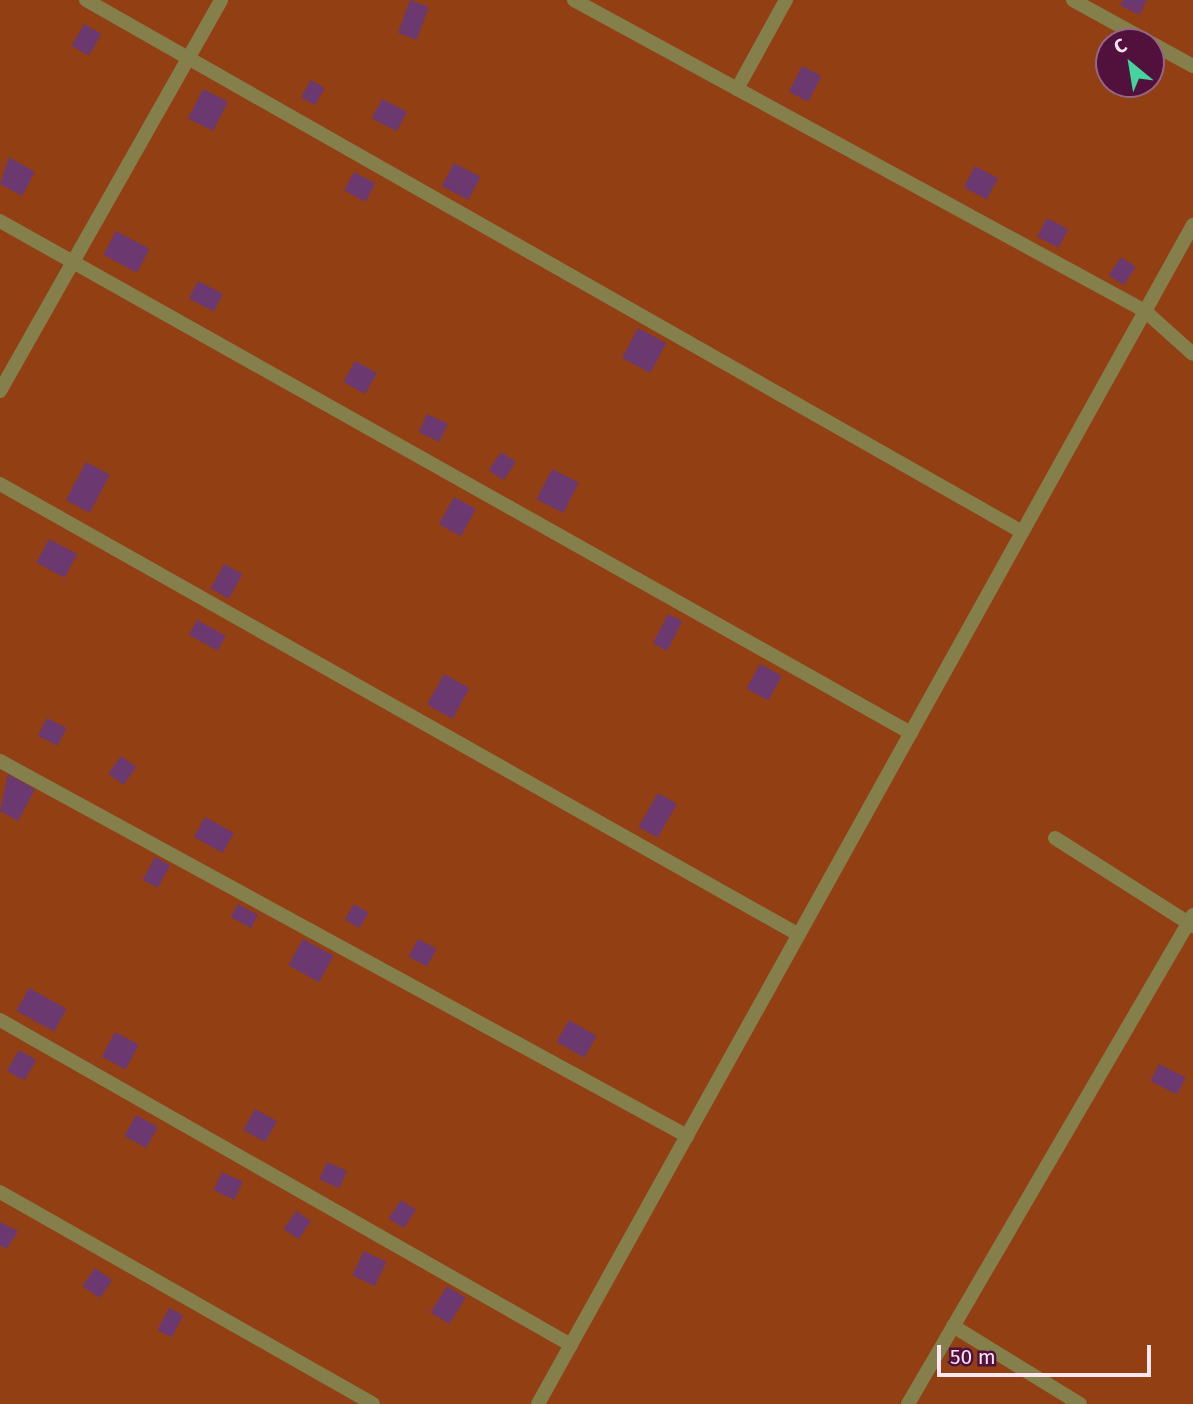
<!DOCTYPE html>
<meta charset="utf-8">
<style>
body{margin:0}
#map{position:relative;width:1193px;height:1404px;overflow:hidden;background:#5d1d47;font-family:"Fira Sans",sans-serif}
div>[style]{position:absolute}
.green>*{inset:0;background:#923f14}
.building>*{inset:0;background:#6b3970;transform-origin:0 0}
.lane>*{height:14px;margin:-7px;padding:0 7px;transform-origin:7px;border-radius:7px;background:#847f4b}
.street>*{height:14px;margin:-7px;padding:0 7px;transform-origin:7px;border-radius:7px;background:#847f4b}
span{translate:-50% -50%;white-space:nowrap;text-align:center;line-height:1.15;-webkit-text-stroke:5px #51113c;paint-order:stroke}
.north{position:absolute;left:1095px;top:28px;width:70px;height:70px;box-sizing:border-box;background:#51113c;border:2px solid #966685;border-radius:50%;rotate:330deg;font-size:19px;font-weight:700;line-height:28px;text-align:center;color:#fde5f2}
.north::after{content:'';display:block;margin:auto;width:24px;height:32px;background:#45d49f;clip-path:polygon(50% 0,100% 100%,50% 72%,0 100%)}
.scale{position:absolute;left:937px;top:1345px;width:214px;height:32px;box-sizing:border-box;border:4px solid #fde5f2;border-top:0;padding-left:9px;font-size:21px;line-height:24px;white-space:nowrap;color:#fde5f2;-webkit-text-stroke:5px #51113c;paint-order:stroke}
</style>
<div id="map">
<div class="green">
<div style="clip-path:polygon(evenodd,0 0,1193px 0,1193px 1404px,0 1404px,0 0,1109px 42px,1151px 42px,1151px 84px,1109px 84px,1109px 42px)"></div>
</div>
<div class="building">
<div style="left:410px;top:0;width:20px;height:35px;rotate:20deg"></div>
<div style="clip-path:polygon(1123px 0,1147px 0,1139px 15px,1120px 5px)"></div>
<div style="left:84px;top:24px;width:20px;height:25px;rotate:30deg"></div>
<div style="left:802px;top:66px;width:22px;height:29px;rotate:27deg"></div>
<div style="left:311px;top:80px;width:16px;height:20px;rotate:30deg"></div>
<div style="left:203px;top:89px;width:28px;height:33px;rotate:27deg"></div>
<div style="left:382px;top:99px;width:28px;height:22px;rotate:27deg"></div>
<div style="clip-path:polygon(9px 157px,35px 172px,22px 196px,0 184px)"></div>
<div style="left:454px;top:163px;width:30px;height:26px;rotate:28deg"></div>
<div style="left:975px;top:166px;width:26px;height:24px;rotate:28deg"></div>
<div style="left:354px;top:172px;width:24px;height:21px;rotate:28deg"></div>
<div style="left:1047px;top:218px;width:24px;height:21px;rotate:28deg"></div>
<div style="left:116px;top:231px;width:38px;height:27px;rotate:28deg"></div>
<div style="left:1121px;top:257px;width:18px;height:22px;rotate:34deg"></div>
<div style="left:198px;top:281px;width:28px;height:20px;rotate:27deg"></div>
<div style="left:638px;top:328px;width:32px;height:34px;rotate:28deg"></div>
<div style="left:355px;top:361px;width:25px;height:24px;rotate:29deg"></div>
<div style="left:427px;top:414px;width:23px;height:20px;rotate:25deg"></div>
<div style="left:501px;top:452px;width:18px;height:22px;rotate:34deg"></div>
<div style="left:86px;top:462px;width:27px;height:43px;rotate:28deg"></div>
<div style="left:552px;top:469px;width:30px;height:34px;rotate:27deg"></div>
<div style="left:454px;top:497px;width:25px;height:31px;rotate:29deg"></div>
<div style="left:49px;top:539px;width:32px;height:27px;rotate:28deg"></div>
<div style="left:224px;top:564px;width:21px;height:28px;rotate:29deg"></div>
<div style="left:668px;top:614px;width:16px;height:33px;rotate:27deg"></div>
<div style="left:197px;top:620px;width:33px;height:17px;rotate:29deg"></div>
<div style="left:760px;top:664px;width:25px;height:28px;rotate:29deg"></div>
<div style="left:444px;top:674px;width:29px;height:35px;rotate:29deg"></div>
<div style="left:47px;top:718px;width:22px;height:20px;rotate:27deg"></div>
<div style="left:121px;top:756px;width:19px;height:22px;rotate:36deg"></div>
<div style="clip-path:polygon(8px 774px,35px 789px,18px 821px,0 811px)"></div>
<div style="left:658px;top:793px;width:22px;height:39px;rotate:30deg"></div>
<div style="left:205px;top:817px;width:33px;height:23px;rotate:29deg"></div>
<div style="left:155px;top:857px;width:17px;height:26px;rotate:28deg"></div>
<div style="left:238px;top:904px;width:23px;height:15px;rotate:29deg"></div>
<div style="left:354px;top:904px;width:17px;height:18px;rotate:31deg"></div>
<div style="left:303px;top:939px;width:35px;height:30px;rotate:29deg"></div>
<div style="left:418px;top:939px;width:21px;height:20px;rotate:28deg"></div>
<div style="left:29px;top:988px;width:43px;height:26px;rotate:29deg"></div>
<div style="left:569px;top:1020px;width:32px;height:25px;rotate:30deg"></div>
<div style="left:115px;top:1032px;width:27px;height:28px;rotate:28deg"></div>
<div style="left:19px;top:1050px;width:20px;height:24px;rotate:30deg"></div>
<div style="left:1159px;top:1064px;width:30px;height:19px;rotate:27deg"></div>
<div style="left:255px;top:1109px;width:25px;height:24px;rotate:29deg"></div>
<div style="left:136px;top:1115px;width:25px;height:24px;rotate:29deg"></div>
<div style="left:327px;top:1162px;width:22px;height:19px;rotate:24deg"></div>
<div style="left:222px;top:1172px;width:23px;height:20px;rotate:25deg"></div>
<div style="left:401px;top:1200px;width:18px;height:22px;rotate:34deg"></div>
<div style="left:296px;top:1211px;width:18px;height:22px;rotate:34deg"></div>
<div style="clip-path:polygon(0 1222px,18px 1231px,7px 1249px,0 1245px)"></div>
<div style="left:364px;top:1251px;width:25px;height:27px;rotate:26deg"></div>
<div style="left:95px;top:1268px;width:21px;height:22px;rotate:35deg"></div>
<div style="left:447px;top:1286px;width:22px;height:31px;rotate:32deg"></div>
<div style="left:169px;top:1308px;width:16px;height:25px;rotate:27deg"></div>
</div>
<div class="lane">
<div style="left:86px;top:0;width:1077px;rotate:29.61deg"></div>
<div style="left:574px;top:0;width:650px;rotate:28.58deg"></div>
<div style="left:1145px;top:311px;width:64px;rotate:41.9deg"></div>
<div style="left:1073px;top:0;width:87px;rotate:28.9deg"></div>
<div style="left:1151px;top:43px;width:48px;rotate:28.7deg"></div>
<div style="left:737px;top:89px;width:102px;rotate:-61.2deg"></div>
<div style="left:0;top:221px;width:1045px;rotate:29.34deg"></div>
<div style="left:0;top:391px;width:449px;rotate:-60.5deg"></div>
<div style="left:0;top:484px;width:917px;rotate:29.44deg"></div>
<div style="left:0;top:761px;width:783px;rotate:28.63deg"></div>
<div style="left:1055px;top:838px;width:164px;rotate:32.5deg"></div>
<div style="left:0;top:1020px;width:657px;rotate:29.65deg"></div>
<div style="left:0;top:1192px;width:429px;rotate:29.6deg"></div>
<div style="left:953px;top:1326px;width:149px;rotate:31.6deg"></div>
<div style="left:538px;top:1404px;width:1349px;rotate:-60.95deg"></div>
</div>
<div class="street">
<div style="left:908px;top:1404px;width:566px;rotate:-59.77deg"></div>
</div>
<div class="north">С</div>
<div class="scale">50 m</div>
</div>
